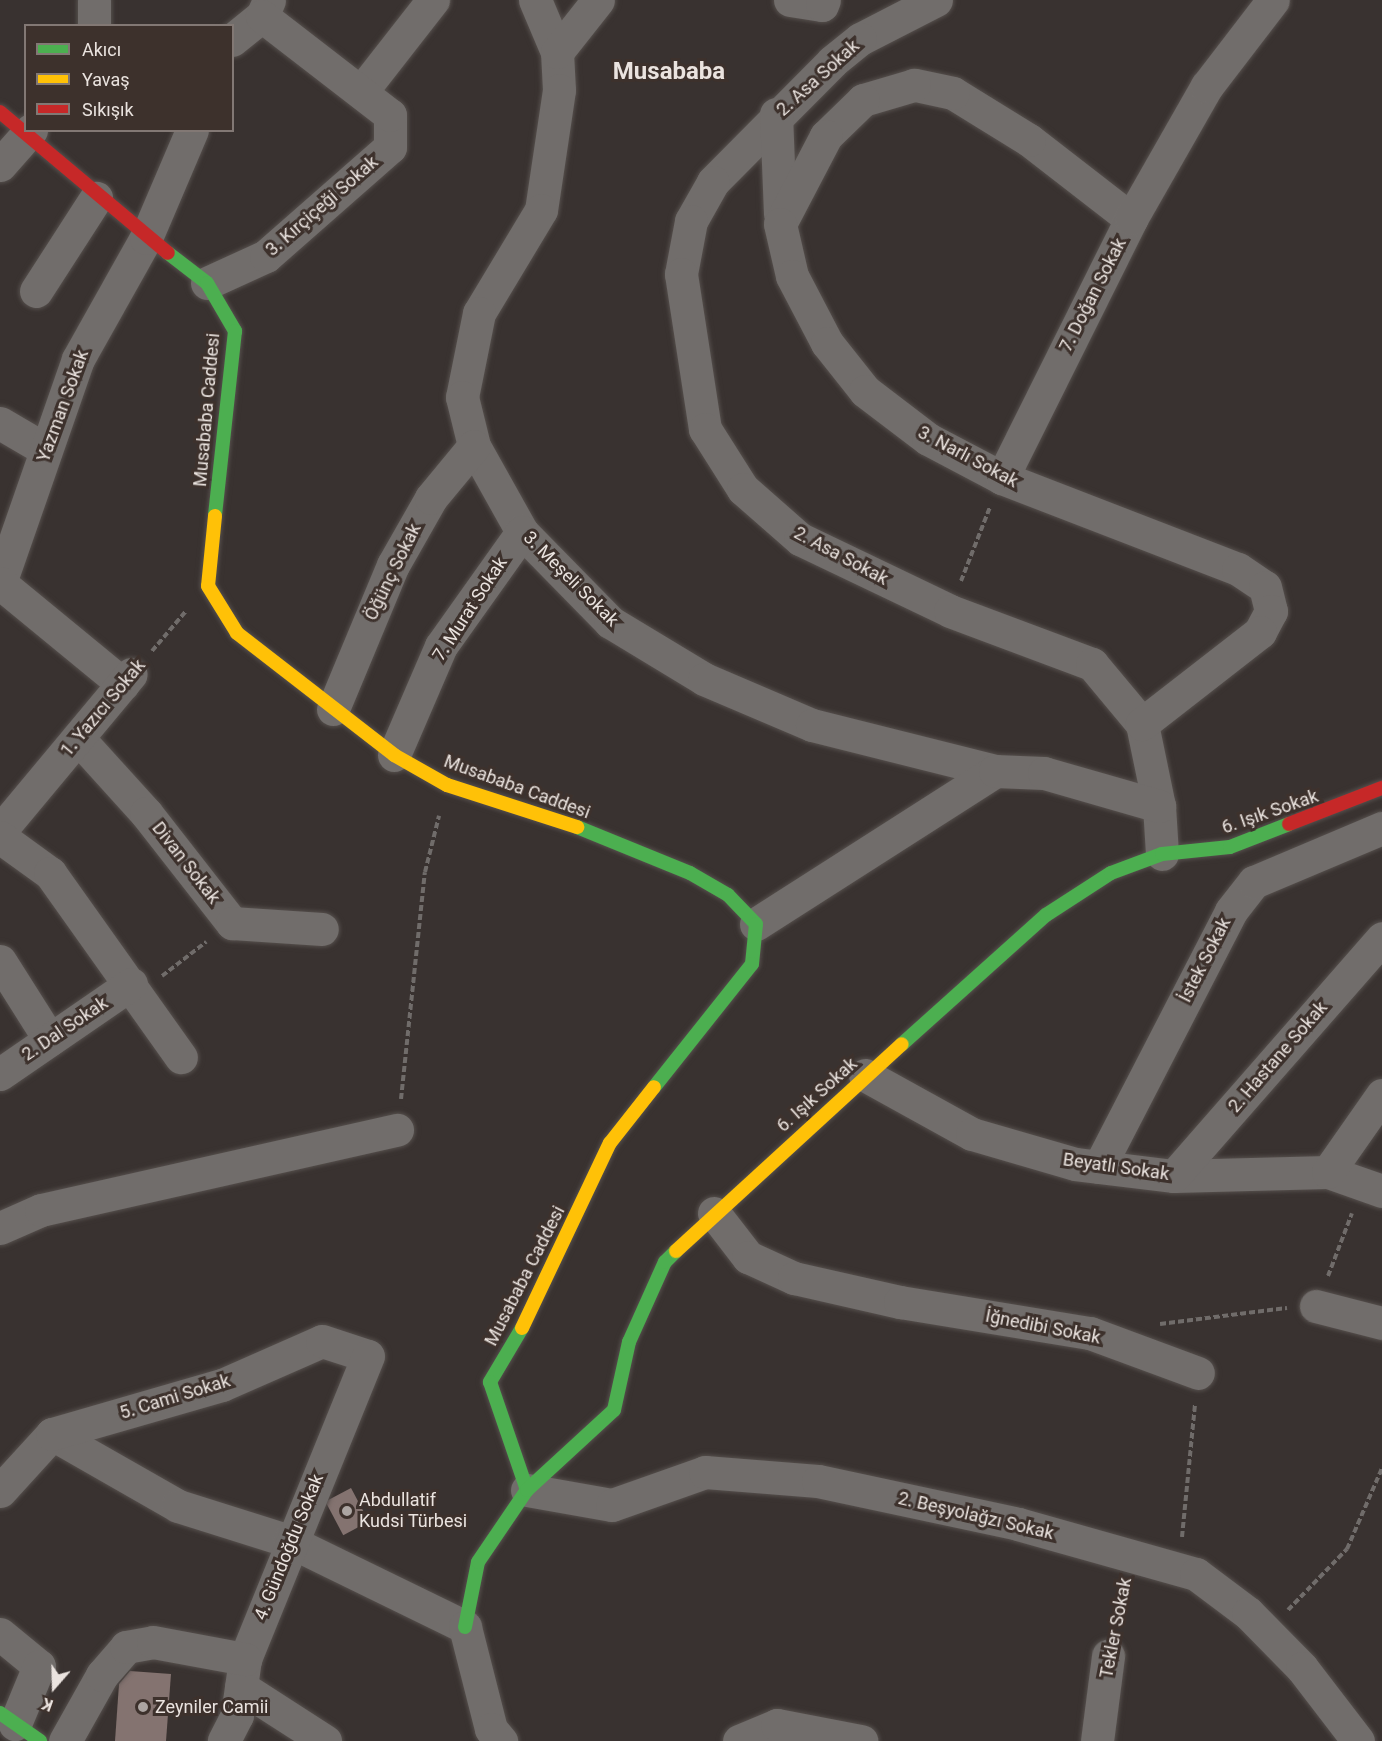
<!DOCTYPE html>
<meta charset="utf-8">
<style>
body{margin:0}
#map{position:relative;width:1382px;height:1741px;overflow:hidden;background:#393230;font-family:Roboto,sans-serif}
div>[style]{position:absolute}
.building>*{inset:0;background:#847370;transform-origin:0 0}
.path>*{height:4px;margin-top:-2px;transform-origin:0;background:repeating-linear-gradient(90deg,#706c6a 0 6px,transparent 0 9px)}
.roads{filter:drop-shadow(0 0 2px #554f4c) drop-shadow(0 0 2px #554f4c)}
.street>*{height:33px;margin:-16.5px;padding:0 16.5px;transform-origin:16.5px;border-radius:16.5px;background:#716d6b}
.fast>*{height:14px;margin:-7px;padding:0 7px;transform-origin:7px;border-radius:7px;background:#4caf50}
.slow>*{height:14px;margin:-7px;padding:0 7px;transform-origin:7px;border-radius:7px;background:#ffc107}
.jam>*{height:14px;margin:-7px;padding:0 7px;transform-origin:7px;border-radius:7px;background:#c62828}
.dots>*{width:16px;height:16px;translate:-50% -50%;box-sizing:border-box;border:3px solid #3d312c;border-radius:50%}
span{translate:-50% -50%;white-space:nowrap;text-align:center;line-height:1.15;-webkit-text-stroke:6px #3d312c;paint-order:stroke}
.street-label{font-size:18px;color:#eae3df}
.poi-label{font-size:18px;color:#eae3df}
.left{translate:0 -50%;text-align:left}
.district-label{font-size:24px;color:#eae3df;font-weight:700}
.legend{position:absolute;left:24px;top:24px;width:210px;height:108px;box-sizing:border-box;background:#3d312c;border:2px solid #827874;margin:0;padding:8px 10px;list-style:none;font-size:18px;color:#eae3df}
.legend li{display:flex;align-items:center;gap:12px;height:30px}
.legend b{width:30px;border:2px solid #827874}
.north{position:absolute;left:24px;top:1657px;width:60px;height:60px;-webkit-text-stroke:4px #3d312c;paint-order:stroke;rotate:200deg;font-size:16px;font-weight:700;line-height:24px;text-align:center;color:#eae3df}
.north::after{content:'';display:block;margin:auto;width:21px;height:27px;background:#eae3df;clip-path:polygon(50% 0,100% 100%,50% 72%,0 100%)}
</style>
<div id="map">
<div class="building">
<div style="left:351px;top:1488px;width:38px;height:29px;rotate:62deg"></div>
<div style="clip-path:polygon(130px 1671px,171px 1674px,166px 1741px,115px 1741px,119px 1684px)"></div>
</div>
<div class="path">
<div style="left:961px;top:581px;width:79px;rotate:-68.6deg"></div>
<div style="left:152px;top:651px;width:52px;rotate:-49.6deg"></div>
<div style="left:162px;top:976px;width:56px;rotate:-37.7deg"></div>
<div style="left:401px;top:1099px;width:228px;rotate:-84deg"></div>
<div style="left:425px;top:872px;width:58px;rotate:-76deg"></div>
<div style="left:1328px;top:1276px;width:67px;rotate:-69.1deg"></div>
<div style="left:1160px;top:1324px;width:128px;rotate:-7.2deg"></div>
<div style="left:1182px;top:1537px;width:134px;rotate:-84.4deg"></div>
<div style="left:1288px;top:1610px;width:85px;rotate:-46deg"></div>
<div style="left:1347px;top:1549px;width:88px;rotate:-66.6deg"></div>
<div style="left:1115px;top:1626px;width:41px;rotate:-78.7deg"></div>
</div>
<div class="roads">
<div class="street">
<div style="left:535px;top:0;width:56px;rotate:67.1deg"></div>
<div style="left:557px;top:52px;width:38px;rotate:87deg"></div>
<div style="left:559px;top:90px;width:121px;rotate:98.5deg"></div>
<div style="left:541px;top:210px;width:120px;rotate:121deg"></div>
<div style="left:479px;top:313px;width:86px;rotate:101.4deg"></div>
<div style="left:462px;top:397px;width:50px;rotate:76.2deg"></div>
<div style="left:474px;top:446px;width:98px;rotate:60.8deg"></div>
<div style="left:522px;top:532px;width:126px;rotate:45.6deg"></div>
<div style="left:610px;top:622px;width:110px;rotate:31.2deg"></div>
<div style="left:704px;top:679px;width:117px;rotate:23.1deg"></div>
<div style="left:812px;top:725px;width:189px;rotate:14.1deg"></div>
<div style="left:790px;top:0;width:32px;rotate:9deg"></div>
<div style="left:822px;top:5px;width:5px;rotate:-68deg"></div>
<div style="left:936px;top:0;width:85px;rotate:152.8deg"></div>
<div style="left:860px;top:39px;width:36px;rotate:141deg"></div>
<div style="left:832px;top:62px;width:169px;rotate:134.8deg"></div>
<div style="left:713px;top:182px;width:45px;rotate:119.4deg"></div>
<div style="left:691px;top:221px;width:54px;rotate:100.7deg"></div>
<div style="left:681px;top:274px;width:157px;rotate:81.2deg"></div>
<div style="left:705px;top:429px;width:71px;rotate:57.7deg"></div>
<div style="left:743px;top:489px;width:76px;rotate:41.3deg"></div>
<div style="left:800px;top:539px;width:166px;rotate:25.6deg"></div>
<div style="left:950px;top:611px;width:152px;rotate:20.5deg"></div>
<div style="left:1092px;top:664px;width:78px;rotate:50.2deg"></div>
<div style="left:1142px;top:724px;width:84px;rotate:78.3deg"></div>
<div style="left:1159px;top:806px;width:48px;rotate:86.4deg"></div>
<div style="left:94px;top:26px;width:26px;rotate:-90deg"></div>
<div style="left:232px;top:40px;width:38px;rotate:-39deg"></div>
<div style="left:262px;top:16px;width:17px;rotate:-66deg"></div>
<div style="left:557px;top:52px;width:66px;rotate:-51.7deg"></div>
<div style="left:361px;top:92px;width:117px;rotate:-52deg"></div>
<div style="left:776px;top:114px;width:100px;rotate:87.7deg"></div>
<div style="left:0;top:165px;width:47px;rotate:-48.5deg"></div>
<div style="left:1131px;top:219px;width:129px;rotate:-142.2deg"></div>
<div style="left:1029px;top:140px;width:89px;rotate:-148.3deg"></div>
<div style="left:953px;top:93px;width:40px;rotate:-168deg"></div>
<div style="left:914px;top:85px;width:53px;rotate:163.6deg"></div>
<div style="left:863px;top:100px;width:52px;rotate:135.8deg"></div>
<div style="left:826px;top:136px;width:99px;rotate:117.6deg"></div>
<div style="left:780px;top:224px;width:53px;rotate:77deg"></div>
<div style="left:792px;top:276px;width:76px;rotate:62.4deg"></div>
<div style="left:827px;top:343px;width:61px;rotate:51.6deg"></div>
<div style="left:865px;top:391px;width:79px;rotate:37.3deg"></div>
<div style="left:928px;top:439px;width:84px;rotate:27.8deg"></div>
<div style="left:1002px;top:478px;width:253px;rotate:21.1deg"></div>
<div style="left:1238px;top:569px;width:32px;rotate:34deg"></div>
<div style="left:1265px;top:587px;width:25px;rotate:76deg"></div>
<div style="left:1271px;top:611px;width:24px;rotate:118deg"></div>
<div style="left:1260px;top:632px;width:150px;rotate:142.1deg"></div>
<div style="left:207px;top:283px;width:65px;rotate:-24.6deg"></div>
<div style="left:266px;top:256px;width:165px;rotate:-41.3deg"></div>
<div style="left:390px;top:147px;width:32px;rotate:-90deg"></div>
<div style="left:390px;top:115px;width:162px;rotate:-142.3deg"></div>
<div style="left:36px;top:291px;width:111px;rotate:-57.2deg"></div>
<div style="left:0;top:423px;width:53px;rotate:30.4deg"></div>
<div style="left:1002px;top:478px;width:289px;rotate:-63.5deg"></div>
<div style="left:1131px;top:219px;width:153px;rotate:-60.3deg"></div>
<div style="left:1207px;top:86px;width:108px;rotate:-52.5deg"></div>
<div style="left:0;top:583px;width:237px;rotate:-70.8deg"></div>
<div style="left:78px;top:359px;width:139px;rotate:-60.7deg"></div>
<div style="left:146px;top:238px;width:117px;rotate:-66.9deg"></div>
<div style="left:0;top:583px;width:159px;rotate:39.4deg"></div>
<div style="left:333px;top:709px;width:156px;rotate:-67.4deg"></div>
<div style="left:393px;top:565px;width:77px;rotate:-60.4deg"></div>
<div style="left:431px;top:498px;width:67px;rotate:-50.4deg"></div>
<div style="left:78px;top:738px;width:101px;rotate:47.8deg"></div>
<div style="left:146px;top:813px;width:140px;rotate:52deg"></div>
<div style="left:232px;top:923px;width:90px;rotate:3.8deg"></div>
<div style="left:394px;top:755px;width:119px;rotate:-66.7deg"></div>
<div style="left:441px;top:646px;width:140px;rotate:-54.6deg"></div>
<div style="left:0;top:831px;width:204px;rotate:-50.2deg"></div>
<div style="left:0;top:837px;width:62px;rotate:35.8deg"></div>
<div style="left:50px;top:873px;width:226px;rotate:54.6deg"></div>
<div style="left:756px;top:924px;width:284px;rotate:-32.6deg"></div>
<div style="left:995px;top:771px;width:49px;rotate:2.3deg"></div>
<div style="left:1044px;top:773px;width:120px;rotate:16deg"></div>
<div style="left:0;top:961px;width:93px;rotate:57.7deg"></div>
<div style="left:0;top:1074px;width:159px;rotate:-34.5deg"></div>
<div style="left:865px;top:1075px;width:122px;rotate:28.9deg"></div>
<div style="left:972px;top:1134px;width:107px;rotate:16.2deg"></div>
<div style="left:1075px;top:1164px;width:100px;rotate:6.9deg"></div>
<div style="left:1174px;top:1176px;width:154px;rotate:-1.5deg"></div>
<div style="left:1328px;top:1172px;width:57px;rotate:19.4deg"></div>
<div style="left:1099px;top:1167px;width:288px;rotate:-62.7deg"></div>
<div style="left:1231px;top:911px;width:37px;rotate:-52deg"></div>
<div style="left:1254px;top:882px;width:139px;rotate:-22.9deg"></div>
<div style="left:1328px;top:1172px;width:94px;rotate:-55deg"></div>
<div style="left:1174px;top:1176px;width:316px;rotate:-48.8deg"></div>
<div style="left:714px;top:1213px;width:56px;rotate:52.3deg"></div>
<div style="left:748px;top:1257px;width:51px;rotate:24.5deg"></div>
<div style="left:794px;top:1278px;width:109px;rotate:12.8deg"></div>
<div style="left:900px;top:1302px;width:193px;rotate:9.3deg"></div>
<div style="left:1090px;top:1333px;width:115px;rotate:20.3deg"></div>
<div style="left:0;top:1228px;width:45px;rotate:-23.7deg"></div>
<div style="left:41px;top:1210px;width:365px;rotate:-12.7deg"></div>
<div style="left:1316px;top:1306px;width:68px;rotate:14.4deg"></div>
<div style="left:52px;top:1434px;width:145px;rotate:29.7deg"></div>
<div style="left:178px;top:1506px;width:116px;rotate:17.5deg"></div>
<div style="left:289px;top:1541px;width:196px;rotate:26deg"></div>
<div style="left:465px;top:1627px;width:105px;rotate:75.7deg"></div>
<div style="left:491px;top:1729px;width:16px;rotate:50deg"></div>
<div style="left:527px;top:1490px;width:86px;rotate:10deg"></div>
<div style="left:612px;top:1505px;width:99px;rotate:-19.5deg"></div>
<div style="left:705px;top:1472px;width:113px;rotate:4.6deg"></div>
<div style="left:818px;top:1481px;width:205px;rotate:12.1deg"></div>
<div style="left:1018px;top:1524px;width:185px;rotate:15.7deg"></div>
<div style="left:1196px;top:1574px;width:65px;rotate:36.9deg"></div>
<div style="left:1248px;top:1613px;width:77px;rotate:45.5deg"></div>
<div style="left:1302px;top:1668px;width:92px;rotate:52.5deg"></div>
<div style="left:0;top:1491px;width:77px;rotate:-47.6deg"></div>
<div style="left:52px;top:1434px;width:177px;rotate:-16.1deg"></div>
<div style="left:222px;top:1385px;width:109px;rotate:-23.7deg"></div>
<div style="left:322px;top:1341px;width:48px;rotate:18.1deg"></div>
<div style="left:368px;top:1356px;width:327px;rotate:112.1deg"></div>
<div style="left:245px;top:1659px;width:57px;rotate:98.1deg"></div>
<div style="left:237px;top:1715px;width:29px;rotate:117deg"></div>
<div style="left:0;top:1634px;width:50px;rotate:39.4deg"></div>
<div style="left:39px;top:1666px;width:63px;rotate:112.5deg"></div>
<div style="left:241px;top:1687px;width:100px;rotate:32.7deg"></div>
<div style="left:65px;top:1741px;width:76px;rotate:-60.7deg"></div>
<div style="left:102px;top:1675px;width:37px;rotate:-49deg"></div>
<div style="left:126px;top:1647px;width:27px;rotate:-10deg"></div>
<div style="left:153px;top:1642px;width:94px;rotate:10.5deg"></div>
<div style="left:739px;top:1741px;width:41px;rotate:-22.8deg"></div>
<div style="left:777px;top:1725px;width:86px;rotate:10.8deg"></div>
<div style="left:1097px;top:1741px;width:86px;rotate:-82.6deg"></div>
</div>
<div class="fast">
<div style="left:168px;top:253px;width:49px;rotate:37.6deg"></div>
<div style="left:207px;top:283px;width:56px;rotate:59.7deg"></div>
<div style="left:235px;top:331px;width:186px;rotate:96.2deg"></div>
<div style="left:577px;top:827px;width:122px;rotate:22.2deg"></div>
<div style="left:690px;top:873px;width:44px;rotate:30.1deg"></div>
<div style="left:728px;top:895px;width:40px;rotate:46deg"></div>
<div style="left:756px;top:924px;width:40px;rotate:95.7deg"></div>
<div style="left:752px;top:964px;width:157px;rotate:128.5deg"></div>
<div style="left:902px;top:1044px;width:193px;rotate:-41.9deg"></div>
<div style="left:1046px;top:915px;width:77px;rotate:-32.9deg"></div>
<div style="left:1111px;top:873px;width:54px;rotate:-20.4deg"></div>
<div style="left:1162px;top:854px;width:68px;rotate:-5.9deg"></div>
<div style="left:1230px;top:847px;width:63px;rotate:-21.3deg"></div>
<div style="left:522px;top:1328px;width:63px;rotate:120.7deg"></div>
<div style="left:490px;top:1382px;width:114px;rotate:71.1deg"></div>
<div style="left:465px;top:1627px;width:66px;rotate:-78.7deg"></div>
<div style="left:478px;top:1562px;width:87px;rotate:-55.8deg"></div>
<div style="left:527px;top:1490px;width:118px;rotate:-42.6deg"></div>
<div style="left:614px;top:1410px;width:70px;rotate:-77.6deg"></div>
<div style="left:629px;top:1342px;width:88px;rotate:-65.8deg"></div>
<div style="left:665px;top:1262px;width:16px;rotate:-45deg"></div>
<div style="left:0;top:1713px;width:49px;rotate:35deg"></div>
</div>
<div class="slow">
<div style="left:215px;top:516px;width:70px;rotate:95.7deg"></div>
<div style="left:208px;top:586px;width:55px;rotate:58.3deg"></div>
<div style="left:237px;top:633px;width:199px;rotate:37.8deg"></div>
<div style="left:394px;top:755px;width:61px;rotate:29.5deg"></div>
<div style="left:447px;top:785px;width:137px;rotate:17.9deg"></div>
<div style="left:676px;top:1251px;width:306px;rotate:-42.5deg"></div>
<div style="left:522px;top:1328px;width:205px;rotate:-64.6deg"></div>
<div style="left:610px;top:1143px;width:71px;rotate:-51.8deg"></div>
</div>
<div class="jam">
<div style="left:0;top:112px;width:219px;rotate:40deg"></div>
<div style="left:1289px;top:824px;width:100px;rotate:-21.2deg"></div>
</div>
</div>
<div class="dots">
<div style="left:347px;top:1511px;background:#aca5a2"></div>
<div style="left:143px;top:1707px;background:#aca5a2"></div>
</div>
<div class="street-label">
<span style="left:818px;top:78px;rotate:-42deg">2. Asa Sokak</span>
<span style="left:322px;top:206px;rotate:-41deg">3. Kırçiçeği Sokak</span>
<span style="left:1093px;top:295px;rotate:-63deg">7. Doğan Sokak</span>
<span style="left:63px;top:406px;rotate:-70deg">Yazman Sokak</span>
<span style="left:207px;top:410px;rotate:-85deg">Musababa Caddesi</span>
<span style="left:968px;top:457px;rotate:28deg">3. Narlı Sokak</span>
<span style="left:841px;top:556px;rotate:28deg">2. Asa Sokak</span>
<span style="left:393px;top:572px;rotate:-64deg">Öğünç Sokak</span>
<span style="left:571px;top:579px;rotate:45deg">3. Meşeli Sokak</span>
<span style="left:470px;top:609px;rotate:-57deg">7. Murat Sokak</span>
<span style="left:103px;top:708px;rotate:-50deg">1. Yazıcı Sokak</span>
<span style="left:517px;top:787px;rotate:20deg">Musababa Caddesi</span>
<span style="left:1270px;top:812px;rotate:-19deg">6. Işık Sokak</span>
<span style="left:186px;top:863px;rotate:52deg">Divan Sokak</span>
<span style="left:1205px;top:960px;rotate:-63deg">İstek Sokak</span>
<span style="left:65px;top:1029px;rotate:-34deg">2. Dal Sokak</span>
<span style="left:1278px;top:1057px;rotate:-49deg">2. Hastane Sokak</span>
<span style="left:817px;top:1095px;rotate:-42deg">6. Işık Sokak</span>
<span style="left:1116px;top:1167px;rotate:8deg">Beyatlı Sokak</span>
<span style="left:525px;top:1276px;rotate:-63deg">Musababa Caddesi</span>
<span style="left:1043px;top:1327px;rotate:11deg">İğnedibi Sokak</span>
<span style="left:175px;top:1397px;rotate:-17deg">5. Cami Sokak</span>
<span style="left:976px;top:1516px;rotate:13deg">2. Beşyolağzı Sokak</span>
<span style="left:289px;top:1547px;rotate:-68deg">4. Gündoğdu Sokak</span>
<span style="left:1116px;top:1628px;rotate:-79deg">Tekler Sokak</span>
</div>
<div class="poi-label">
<span class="left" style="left:359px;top:1511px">Abdullatif<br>Kudsi Türbesi</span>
<span class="left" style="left:155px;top:1707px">Zeyniler Camii</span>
</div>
<div class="district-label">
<span style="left:669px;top:72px">Musababa</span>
</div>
<ul class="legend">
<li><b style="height:8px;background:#4caf50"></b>Akıcı</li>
<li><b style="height:8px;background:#ffc107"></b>Yavaş</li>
<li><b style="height:8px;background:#c62828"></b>Sıkışık</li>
</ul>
<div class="north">K</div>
</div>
